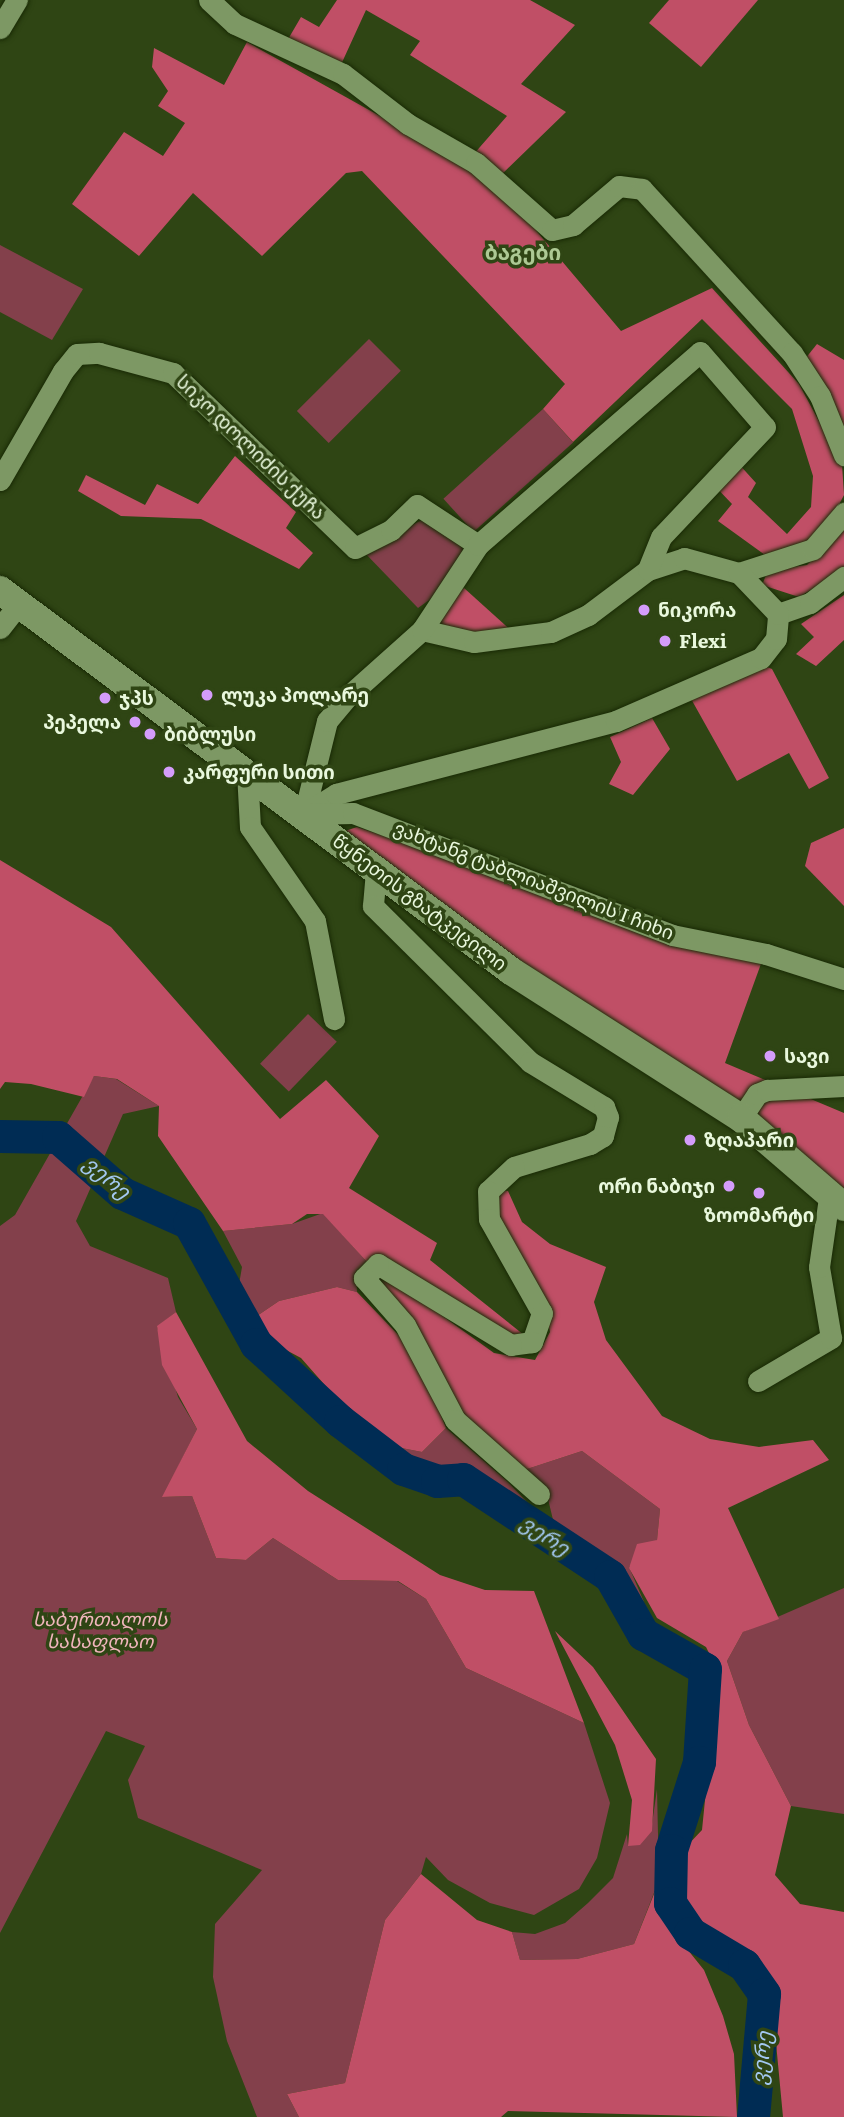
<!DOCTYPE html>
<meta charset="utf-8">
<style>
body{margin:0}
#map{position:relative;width:844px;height:2117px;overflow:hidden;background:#2f4514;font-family:Literata,"Noto Sans Georgian",serif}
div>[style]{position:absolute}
.green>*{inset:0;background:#83404b;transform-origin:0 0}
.forest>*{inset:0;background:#c04f66}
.river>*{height:33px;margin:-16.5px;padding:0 16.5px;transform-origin:16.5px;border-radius:16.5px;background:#002c54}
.roads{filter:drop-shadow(0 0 2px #192a05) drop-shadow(0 0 2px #192a05)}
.street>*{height:21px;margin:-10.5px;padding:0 10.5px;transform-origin:10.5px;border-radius:10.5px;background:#7d9864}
.secondary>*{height:28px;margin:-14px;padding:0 14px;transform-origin:14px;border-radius:14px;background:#7d9864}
.dots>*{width:19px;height:19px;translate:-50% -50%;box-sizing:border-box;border:4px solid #2f4514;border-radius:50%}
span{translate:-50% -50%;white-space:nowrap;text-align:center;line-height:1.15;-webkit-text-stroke:7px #2f4514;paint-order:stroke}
.street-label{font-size:19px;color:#e9f8dd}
.poi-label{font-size:19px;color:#e9f8dd;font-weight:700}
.left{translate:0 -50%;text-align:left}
.right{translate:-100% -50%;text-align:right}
.park-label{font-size:19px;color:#f1b5bc;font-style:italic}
.neighbourhood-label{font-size:21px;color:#adc994;font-weight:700}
.water-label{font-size:21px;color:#a3c8f1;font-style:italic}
</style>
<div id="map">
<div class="green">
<div style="clip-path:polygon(0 245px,83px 289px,52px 340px,0 312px)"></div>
<div style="left:369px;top:339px;width:45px;height:102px;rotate:45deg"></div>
<div style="left:543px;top:409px;width:45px;height:134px;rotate:48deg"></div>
<div style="clip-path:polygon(428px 517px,467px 552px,460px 578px,418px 608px,362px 550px)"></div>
<div style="left:308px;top:1014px;width:40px;height:69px;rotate:44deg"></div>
<div style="clip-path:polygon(94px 1076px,116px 1079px,159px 1106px,123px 1114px,76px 1221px,90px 1246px,168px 1278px,176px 1312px,157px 1327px,178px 1397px,197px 1429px,163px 1497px,192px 1496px,216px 1558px,246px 1560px,273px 1538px,338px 1580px,397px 1581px,426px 1599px,466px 1668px,584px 1723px,610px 1803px,597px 1858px,579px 1889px,534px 1915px,490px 1903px,448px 1880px,426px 1857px,421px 1874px,385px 1920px,345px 2083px,287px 2094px,299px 2117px,257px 2117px,227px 2041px,213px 1977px,215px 1924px,262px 1870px,138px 1818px,128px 1780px,145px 1746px,106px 1731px,0 1933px,0 1226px,15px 1215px)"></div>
<div style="clip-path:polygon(323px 1213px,367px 1262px,356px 1271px,357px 1292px,337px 1287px,279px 1301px,254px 1318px,260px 1336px,237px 1296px,242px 1267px,223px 1231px,292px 1224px)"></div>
<div style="clip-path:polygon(446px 1428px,508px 1482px,540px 1516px,539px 1524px,463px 1470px,420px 1467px,376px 1443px,422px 1452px)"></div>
<div style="clip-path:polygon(582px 1451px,660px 1509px,657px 1540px,629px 1567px,644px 1602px,617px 1571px,556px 1532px,548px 1499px,521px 1471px)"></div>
<div style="clip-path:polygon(844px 1588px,844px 1814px,791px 1806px,749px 1725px,727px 1661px,743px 1632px)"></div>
<div style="clip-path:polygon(657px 1789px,659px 1880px,634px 1944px,577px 1959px,520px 1960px,512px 1932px,535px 1934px,565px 1923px,588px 1903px,613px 1878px,627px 1834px,628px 1846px,651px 1831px)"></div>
</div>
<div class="forest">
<div style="clip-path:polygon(337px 0,530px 0,575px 25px,521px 84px,566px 112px,499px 177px,473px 155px,507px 116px,410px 55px,420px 41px,366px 10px,339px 69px,287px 41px,301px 17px,319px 27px)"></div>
<div style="clip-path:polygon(669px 0,758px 0,701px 67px,649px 23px)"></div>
<div style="clip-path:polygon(247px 42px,468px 165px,528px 221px,621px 331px,712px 288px,799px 384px,842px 464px,844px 495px,823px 536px,769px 558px,718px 521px,732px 504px,712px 483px,737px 462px,756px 483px,748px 497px,787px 534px,811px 507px,813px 476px,792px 409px,702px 319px,573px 442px,543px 409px,565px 384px,362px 171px,346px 173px,262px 256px,193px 193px,139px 256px,72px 204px,124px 132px,163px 156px,185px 123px,158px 106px,168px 91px,152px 67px,154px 48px,224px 85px)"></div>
<div style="clip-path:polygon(817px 344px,844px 360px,844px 431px,801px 364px)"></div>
<div style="clip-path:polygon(235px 456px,296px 512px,286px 528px,313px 553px,299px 569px,201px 519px,121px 516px,78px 491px,86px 475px,145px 505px,157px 484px,198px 504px)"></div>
<div style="clip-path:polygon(844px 527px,844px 570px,799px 597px,762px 585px,768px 570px,807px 565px)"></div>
<div style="clip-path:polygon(464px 588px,516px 635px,449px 634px,425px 615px)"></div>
<div style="clip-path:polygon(844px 595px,844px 640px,816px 666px,796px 654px,814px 637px,801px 624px)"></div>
<div style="clip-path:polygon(762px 665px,772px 669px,829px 778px,809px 789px,789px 753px,737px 781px,690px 697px)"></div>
<div style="clip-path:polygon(652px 718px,670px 749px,633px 795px,609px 784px,621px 762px,610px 737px)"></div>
<div style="clip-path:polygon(357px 827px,762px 961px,725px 1063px,844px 1113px,844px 1191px,497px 950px,345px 831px)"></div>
<div style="clip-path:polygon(844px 828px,844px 906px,805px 866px,811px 843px)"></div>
<div style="clip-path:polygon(0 860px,111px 927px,280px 1119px,326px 1080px,379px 1136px,349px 1188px,437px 1243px,430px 1260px,524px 1335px,520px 1342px,367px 1262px,323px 1214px,307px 1214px,292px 1224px,223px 1231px,158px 1136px,159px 1106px,117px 1079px,94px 1076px,84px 1097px,31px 1084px,5px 1082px,0 1089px)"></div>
<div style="clip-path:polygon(500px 1190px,508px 1191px,522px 1222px,550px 1244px,606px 1267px,594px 1302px,606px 1340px,662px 1416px,710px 1439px,759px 1447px,813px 1440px,829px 1460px,728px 1508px,779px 1619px,743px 1632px,727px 1661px,749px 1725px,791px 1806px,775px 1875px,800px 1904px,844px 1912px,844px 2117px,783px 2117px,771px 1990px,748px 1965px,694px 1926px,679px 1895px,685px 1848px,702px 1830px,718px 1671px,706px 1647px,657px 1618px,629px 1568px,637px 1544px,657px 1540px,660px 1509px,582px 1451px,521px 1471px,457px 1415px,370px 1285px,375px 1273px,387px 1276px,494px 1353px,535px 1360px,550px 1332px,547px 1317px,493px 1214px)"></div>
<div style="clip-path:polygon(337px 1287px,357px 1292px,408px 1345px,429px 1385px,446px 1428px,422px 1452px,376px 1443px,301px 1358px,260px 1336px,254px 1318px,279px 1301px)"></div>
<div style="clip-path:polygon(176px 1312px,247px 1441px,308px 1491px,440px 1575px,485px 1590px,534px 1591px,584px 1723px,466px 1668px,426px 1599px,398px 1581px,338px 1580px,273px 1538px,246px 1560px,216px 1558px,192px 1496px,162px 1497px,197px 1429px,162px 1365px,157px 1326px)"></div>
<div style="clip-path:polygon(555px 1631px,593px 1667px,656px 1759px,652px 1831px,640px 1845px,628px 1846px,632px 1800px,615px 1745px)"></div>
<div style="clip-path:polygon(421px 1874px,477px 1920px,512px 1932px,520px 1960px,577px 1959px,634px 1944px,656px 1889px,671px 1929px,704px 1970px,723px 2016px,734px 2054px,737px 2117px,508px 2111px,501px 2117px,299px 2117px,287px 2094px,345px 2083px,385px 1920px)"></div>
</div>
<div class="river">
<div style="left:0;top:1136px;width:58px;rotate:1deg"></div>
<div style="left:58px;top:1137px;width:85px;rotate:41.2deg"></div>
<div style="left:122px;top:1193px;width:73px;rotate:24.1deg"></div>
<div style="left:189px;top:1223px;width:138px;rotate:61deg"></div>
<div style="left:256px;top:1344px;width:114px;rotate:42.5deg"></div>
<div style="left:340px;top:1421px;width:79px;rotate:37.3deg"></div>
<div style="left:403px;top:1469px;width:36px;rotate:19deg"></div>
<div style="left:437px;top:1481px;width:26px;rotate:-4deg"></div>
<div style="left:463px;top:1479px;width:176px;rotate:33.4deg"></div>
<div style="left:610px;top:1576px;width:67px;rotate:60.4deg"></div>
<div style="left:643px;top:1634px;width:71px;rotate:29.4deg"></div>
<div style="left:705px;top:1669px;width:93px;rotate:93.7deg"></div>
<div style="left:699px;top:1762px;width:92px;rotate:107.7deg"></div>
<div style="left:671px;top:1850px;width:53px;rotate:91.1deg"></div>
<div style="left:670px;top:1903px;width:36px;rotate:56deg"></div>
<div style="left:690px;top:1933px;width:63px;rotate:30.7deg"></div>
<div style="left:744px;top:1965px;width:35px;rotate:55deg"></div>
<div style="left:764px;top:1994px;width:123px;rotate:95.1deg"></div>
</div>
<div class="roads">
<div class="street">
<div style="left:209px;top:0;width:35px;rotate:43deg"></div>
<div style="left:235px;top:24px;width:119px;rotate:24.8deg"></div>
<div style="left:343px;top:74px;width:82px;rotate:37.6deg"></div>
<div style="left:408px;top:124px;width:78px;rotate:29.8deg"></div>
<div style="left:476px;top:163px;width:101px;rotate:41.4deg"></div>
<div style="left:552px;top:230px;width:22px;rotate:-13deg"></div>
<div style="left:573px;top:225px;width:60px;rotate:-40.3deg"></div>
<div style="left:619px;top:186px;width:23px;rotate:7deg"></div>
<div style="left:642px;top:189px;width:222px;rotate:47.6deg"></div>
<div style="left:792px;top:353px;width:51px;rotate:56.9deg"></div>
<div style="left:820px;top:396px;width:64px;rotate:67.9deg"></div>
<div style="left:0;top:28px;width:33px;rotate:-59deg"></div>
<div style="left:0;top:480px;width:126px;rotate:-60deg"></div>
<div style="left:63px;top:371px;width:22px;rotate:-51deg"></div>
<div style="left:77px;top:354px;width:22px;rotate:-3deg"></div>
<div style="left:99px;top:353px;width:77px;rotate:15.1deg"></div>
<div style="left:173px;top:373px;width:252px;rotate:43.9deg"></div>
<div style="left:355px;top:548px;width:40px;rotate:-26.6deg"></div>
<div style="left:391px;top:530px;width:36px;rotate:-44deg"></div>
<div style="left:417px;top:505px;width:73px;rotate:33.3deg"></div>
<div style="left:778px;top:614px;width:34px;rotate:-19deg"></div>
<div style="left:810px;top:603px;width:43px;rotate:-37.4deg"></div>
<div style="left:0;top:628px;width:31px;rotate:-52deg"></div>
<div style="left:422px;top:630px;width:53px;rotate:13deg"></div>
<div style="left:474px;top:642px;width:78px;rotate:-7.4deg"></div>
<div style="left:551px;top:632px;width:41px;rotate:-24.7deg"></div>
<div style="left:588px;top:615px;width:75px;rotate:-36.9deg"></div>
<div style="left:648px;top:570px;width:38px;rotate:-18deg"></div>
<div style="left:684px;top:558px;width:57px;rotate:15.3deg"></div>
<div style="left:739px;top:573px;width:78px;rotate:-18deg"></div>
<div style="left:813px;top:549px;width:48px;rotate:-49.3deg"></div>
<div style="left:247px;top:772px;width:55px;rotate:86.9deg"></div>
<div style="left:250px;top:827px;width:114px;rotate:55.3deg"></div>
<div style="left:315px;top:921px;width:100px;rotate:79deg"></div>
<div style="left:304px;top:814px;width:96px;rotate:-76.1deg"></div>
<div style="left:327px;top:721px;width:30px;rotate:-50deg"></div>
<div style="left:346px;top:698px;width:102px;rotate:-41.8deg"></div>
<div style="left:422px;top:630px;width:102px;rotate:-56.6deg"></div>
<div style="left:478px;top:545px;width:294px;rotate:-41deg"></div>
<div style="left:700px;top:352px;width:99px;rotate:49.1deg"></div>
<div style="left:765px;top:427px;width:151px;rotate:133.4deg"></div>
<div style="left:661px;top:537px;width:35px;rotate:112deg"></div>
<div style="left:304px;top:814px;width:38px;rotate:-32deg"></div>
<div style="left:336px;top:794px;width:289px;rotate:-14.6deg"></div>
<div style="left:616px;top:721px;width:158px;rotate:-23.5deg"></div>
<div style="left:761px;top:658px;width:24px;rotate:-52deg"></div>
<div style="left:776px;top:639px;width:25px;rotate:-85deg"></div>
<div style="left:778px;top:614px;width:57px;rotate:-133.6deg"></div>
<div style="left:306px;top:814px;width:47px;rotate:-1.2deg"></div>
<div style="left:353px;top:813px;width:342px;rotate:20.9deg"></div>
<div style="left:672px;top:935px;width:96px;rotate:11.4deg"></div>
<div style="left:766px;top:954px;width:82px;rotate:17.8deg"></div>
<div style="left:376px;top:871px;width:35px;rotate:95deg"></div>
<div style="left:373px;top:906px;width:221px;rotate:44.8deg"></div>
<div style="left:530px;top:1062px;width:87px;rotate:31.3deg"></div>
<div style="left:604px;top:1107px;width:11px;rotate:68deg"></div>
<div style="left:608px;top:1117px;width:20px;rotate:105deg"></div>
<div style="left:603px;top:1136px;width:15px;rotate:148deg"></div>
<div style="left:590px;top:1144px;width:79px;rotate:163.2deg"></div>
<div style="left:514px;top:1167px;width:35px;rotate:137deg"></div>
<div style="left:488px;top:1191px;width:28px;rotate:88deg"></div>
<div style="left:489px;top:1219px;width:108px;rotate:60.6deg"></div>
<div style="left:542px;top:1313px;width:31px;rotate:109deg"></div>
<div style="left:532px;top:1342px;width:21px;rotate:172deg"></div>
<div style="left:511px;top:1345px;width:156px;rotate:-148.7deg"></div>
<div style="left:378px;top:1264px;width:20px;rotate:135deg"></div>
<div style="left:364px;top:1278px;width:62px;rotate:48.9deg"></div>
<div style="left:405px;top:1325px;width:107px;rotate:62.2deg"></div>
<div style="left:455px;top:1420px;width:112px;rotate:41.4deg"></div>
<div style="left:741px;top:1118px;width:29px;rotate:-56deg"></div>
<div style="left:757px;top:1094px;width:11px;rotate:-22deg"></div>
<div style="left:767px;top:1090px;width:77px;rotate:-3deg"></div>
<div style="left:758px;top:1381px;width:85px;rotate:-30.5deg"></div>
<div style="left:831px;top:1338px;width:72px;rotate:-99.6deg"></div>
<div style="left:819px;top:1267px;width:77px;rotate:-81.8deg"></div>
</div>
<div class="secondary">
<div style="left:0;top:590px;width:637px;rotate:36.71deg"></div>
<div style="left:511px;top:971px;width:273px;rotate:32.6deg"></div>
<div style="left:741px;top:1118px;width:136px;rotate:40.8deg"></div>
</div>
</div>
<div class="dots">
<div style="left:644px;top:610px;background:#d49cfb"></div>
<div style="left:665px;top:641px;background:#d49cfb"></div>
<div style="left:207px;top:695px;background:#d49cfb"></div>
<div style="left:105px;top:698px;background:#d49cfb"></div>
<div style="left:135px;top:722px;background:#d49cfb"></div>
<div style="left:150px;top:734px;background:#d49cfb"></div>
<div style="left:169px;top:772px;background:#d49cfb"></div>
<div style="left:770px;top:1056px;background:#d49cfb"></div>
<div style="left:690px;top:1140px;background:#d49cfb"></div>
<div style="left:729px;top:1186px;background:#d49cfb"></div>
<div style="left:759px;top:1193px;background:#d49cfb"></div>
</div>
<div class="street-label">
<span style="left:251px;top:447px;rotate:44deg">სიკო დოლიძის ქუჩა</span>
<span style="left:534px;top:880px;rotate:21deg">ვახტანგ ტაბლიაშვილის I ჩიხი</span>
<span style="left:420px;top:902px;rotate:37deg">წყნეთის გზატკეცილი</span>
</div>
<div class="poi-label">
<span class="left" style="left:658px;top:610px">ნიკორა</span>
<span class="left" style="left:679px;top:641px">Flexi</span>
<span class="left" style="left:221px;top:695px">ლუკა პოლარე</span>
<span class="left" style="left:119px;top:698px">ჯპს</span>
<span class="right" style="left:121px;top:722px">პეპელა</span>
<span class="left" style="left:164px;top:734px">ბიბლუსი</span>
<span class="left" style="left:183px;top:772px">კარფური სითი</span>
<span class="left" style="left:784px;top:1056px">სავი</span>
<span class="left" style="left:704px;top:1140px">ზღაპარი</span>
<span class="right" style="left:715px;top:1186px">ორი ნაბიჯი</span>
<span style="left:759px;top:1215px">ზოომარტი</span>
</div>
<div class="park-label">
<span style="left:100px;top:1630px">საბურთალოს<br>სასაფლაო</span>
</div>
<div class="neighbourhood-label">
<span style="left:523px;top:251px">ბაგები</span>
</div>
<div class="water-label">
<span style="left:108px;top:1176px;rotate:40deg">ვერე</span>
<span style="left:546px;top:1534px;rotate:34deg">ვერე</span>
<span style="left:760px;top:2058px;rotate:-84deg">ვერე</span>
</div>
</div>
